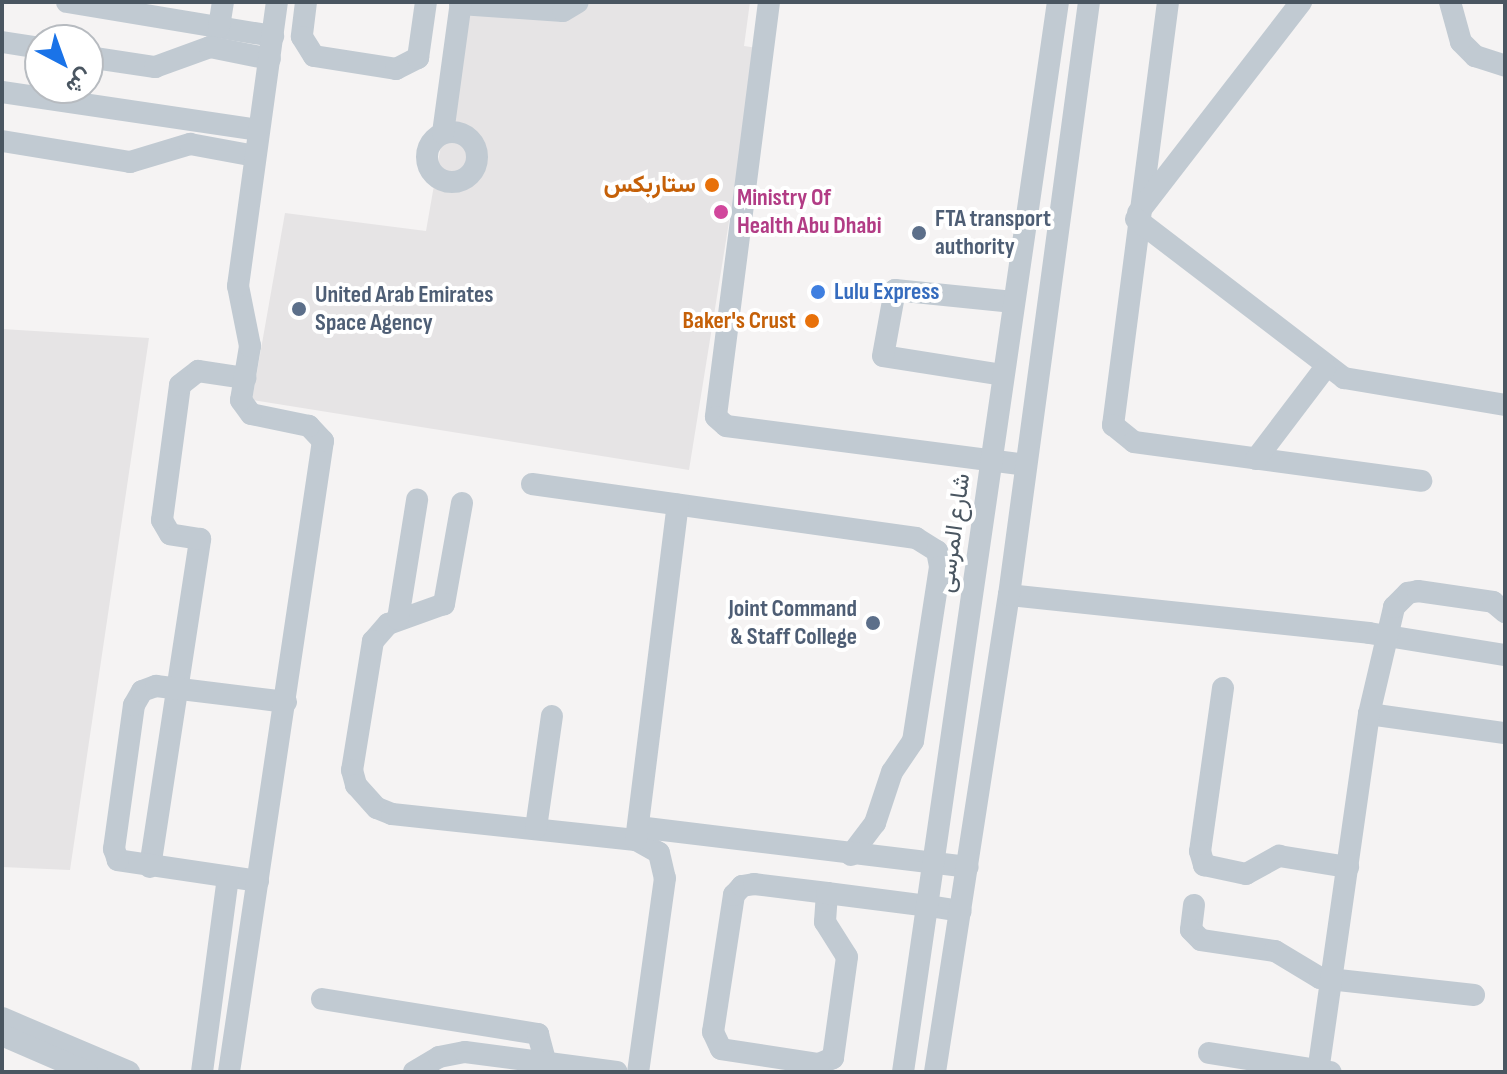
<!DOCTYPE html>
<meta charset="utf-8">
<style>
body{margin:0}
#map{position:relative;width:1507px;height:1074px;overflow:hidden;background:#f5f3f3;font-family:"Sofia Sans Condensed",Vazirmatn,sans-serif}
div>[style]{position:absolute}
.education>*{inset:0;background:#e6e4e5}
.minor>*{height:22px;margin:-11px;padding:0 11px;transform-origin:11px;border-radius:11px;background:#c1cad2}
.minor>.ring{margin:-11px;padding:0;box-sizing:content-box;background:none;border:22px solid #c1cad2;border-radius:50%}
.dots>*{width:22px;height:22px;translate:-50% -50%;box-sizing:border-box;border:4px solid #fff;border-radius:50%}
span{translate:-50% -50%;white-space:nowrap;text-align:center;line-height:1.15;-webkit-text-stroke:8px #fff;paint-order:stroke}
.food-label{font-size:24px;color:#c56008;font-weight:700}
.right{translate:-100% -50%;text-align:right}
.hotel-label{font-size:24px;color:#b23c85;font-weight:700}
.left{translate:0 -50%;text-align:left}
.service-label{font-size:24px;color:#4e5e75;font-weight:700}
.shop-label{font-size:24px;color:#366cbe;font-weight:700}
.street-label{font-size:24px;color:#4a5661}
.frame{position:absolute;inset:0;border:4px solid #4a5661;pointer-events:none}
.north{position:absolute;left:24px;top:24px;width:80px;height:80px;box-sizing:border-box;background:#fff;border:2px solid #b7bbc0;border-radius:50%;rotate:139deg;font-size:22px;font-weight:700;line-height:32px;text-align:center;color:#4a5661}
.north::after{content:'';display:block;margin:auto;width:28px;height:36px;background:#1a73e8;clip-path:polygon(50% 0,100% 100%,50% 72%,0 100%)}
</style>
<div id="map">
<div class="education">
<div style="clip-path:polygon(466px 2px,750px 2px,744px 46px,757px 48px,689px 470px,252px 400px,285px 213px,426px 231px)"></div>
<div style="clip-path:polygon(2px 329px,149px 338px,70px 870px,2px 867px)"></div>
</div>
<div class="minor">
<div style="left:67px;top:2px;width:209px;rotate:9.4deg"></div>
<div style="left:306px;top:2px;width:35px;rotate:97deg"></div>
<div style="left:302px;top:37px;width:22px;rotate:58deg"></div>
<div style="left:314px;top:56px;width:83px;rotate:9deg"></div>
<div style="left:396px;top:69px;width:25px;rotate:-27deg"></div>
<div style="left:418px;top:58px;width:57px;rotate:-81.9deg"></div>
<div style="left:769px;top:2px;width:418px;rotate:97.3deg"></div>
<div style="left:716px;top:417px;width:13px;rotate:42deg"></div>
<div style="left:726px;top:426px;width:302px;rotate:7.4deg"></div>
<div style="left:1168px;top:2px;width:427px;rotate:97.4deg"></div>
<div style="left:1113px;top:425px;width:27px;rotate:39deg"></div>
<div style="left:1134px;top:442px;width:290px;rotate:7.7deg"></div>
<div style="left:1450px;top:2px;width:41px;rotate:74.6deg"></div>
<div style="left:1461px;top:42px;width:20px;rotate:45deg"></div>
<div style="left:1475px;top:56px;width:32px;rotate:18deg"></div>
<div style="left:460px;top:4px;width:103px;rotate:3.9deg"></div>
<div style="left:563px;top:11px;width:17px;rotate:-31deg"></div>
<div style="left:219px;top:27px;width:25px;rotate:-81deg"></div>
<div style="left:2px;top:42px;width:38px;rotate:9deg"></div>
<div style="left:88px;top:57px;width:68px;rotate:8.5deg"></div>
<div style="left:155px;top:67px;width:59px;rotate:-20deg"></div>
<div style="left:210px;top:47px;width:61px;rotate:11.3deg"></div>
<div style="left:2px;top:92px;width:259px;rotate:8.4deg"></div>
<div class="ring" style="left:427px;top:132px;width:28px;height:28px"></div>
<div style="left:443px;top:133px;width:132px;rotate:-82.2deg"></div>
<div style="left:2px;top:141px;width:130px;rotate:9.3deg"></div>
<div style="left:130px;top:162px;width:63px;rotate:-16.7deg"></div>
<div style="left:190px;top:144px;width:66px;rotate:10.5deg"></div>
<div style="left:1138px;top:213px;width:267px;rotate:-52.3deg"></div>
<div style="left:1136px;top:219px;width:262px;rotate:37.4deg"></div>
<div style="left:1344px;top:378px;width:163px;rotate:9.5deg"></div>
<div style="left:1003px;top:375px;width:121px;rotate:-171deg"></div>
<div style="left:883px;top:356px;width:67px;rotate:-79.7deg"></div>
<div style="left:895px;top:290px;width:119px;rotate:5.8deg"></div>
<div style="left:1256px;top:459px;width:114px;rotate:-52.8deg"></div>
<div style="left:532px;top:484px;width:388px;rotate:8deg"></div>
<div style="left:916px;top:538px;width:25px;rotate:32deg"></div>
<div style="left:937px;top:551px;width:16px;rotate:79deg"></div>
<div style="left:940px;top:567px;width:176px;rotate:98.8deg"></div>
<div style="left:913px;top:741px;width:37px;rotate:124deg"></div>
<div style="left:892px;top:772px;width:54px;rotate:108.4deg"></div>
<div style="left:875px;top:823px;width:40px;rotate:127deg"></div>
<div style="left:462px;top:503px;width:103px;rotate:100.1deg"></div>
<div style="left:444px;top:604px;width:59px;rotate:160.3deg"></div>
<div style="left:388px;top:624px;width:23px;rotate:131deg"></div>
<div style="left:373px;top:641px;width:131px;rotate:99.2deg"></div>
<div style="left:352px;top:770px;width:16px;rotate:75deg"></div>
<div style="left:356px;top:785px;width:31px;rotate:48deg"></div>
<div style="left:377px;top:808px;width:16px;rotate:22deg"></div>
<div style="left:392px;top:814px;width:245px;rotate:6.1deg"></div>
<div style="left:636px;top:840px;width:26px;rotate:29deg"></div>
<div style="left:659px;top:853px;width:26px;rotate:77deg"></div>
<div style="left:665px;top:878px;width:196px;rotate:97.9deg"></div>
<div style="left:1009px;top:595px;width:362px;rotate:6deg"></div>
<div style="left:1369px;top:633px;width:138px;rotate:9.2deg"></div>
<div style="left:398px;top:619px;width:121px;rotate:-80.9deg"></div>
<div style="left:1223px;top:688px;width:165px;rotate:98deg"></div>
<div style="left:1200px;top:851px;width:15px;rotate:74deg"></div>
<div style="left:1204px;top:865px;width:43px;rotate:12.1deg"></div>
<div style="left:1246px;top:874px;width:38px;rotate:-29deg"></div>
<div style="left:1279px;top:856px;width:70px;rotate:9.1deg"></div>
<div style="left:1369px;top:714px;width:137px;rotate:8deg"></div>
<div style="left:638px;top:827px;width:332px;rotate:6.9deg"></div>
<div style="left:536px;top:828px;width:113px;rotate:-81.9deg"></div>
<div style="left:636px;top:840px;width:338px;rotate:-82.9deg"></div>
<div style="left:150px;top:867px;width:332px;rotate:-81.3deg"></div>
<div style="left:200px;top:539px;width:30px;rotate:-171deg"></div>
<div style="left:170px;top:534px;width:16px;rotate:-120deg"></div>
<div style="left:162px;top:520px;width:136px;rotate:-82.4deg"></div>
<div style="left:180px;top:385px;width:23px;rotate:-38deg"></div>
<div style="left:198px;top:371px;width:48px;rotate:8.5deg"></div>
<div style="left:258px;top:881px;width:142px;rotate:-171.5deg"></div>
<div style="left:118px;top:860px;width:12px;rotate:-110deg"></div>
<div style="left:114px;top:849px;width:145px;rotate:-82.1deg"></div>
<div style="left:134px;top:705px;width:16px;rotate:-60deg"></div>
<div style="left:142px;top:691px;width:15px;rotate:-20deg"></div>
<div style="left:156px;top:686px;width:131px;rotate:7deg"></div>
<div style="left:827px;top:893px;width:29px;rotate:94deg"></div>
<div style="left:825px;top:922px;width:41px;rotate:57.8deg"></div>
<div style="left:847px;top:957px;width:102px;rotate:97.9deg"></div>
<div style="left:833px;top:1058px;width:15px;rotate:157deg"></div>
<div style="left:819px;top:1064px;width:99px;rotate:-171.3deg"></div>
<div style="left:721px;top:1049px;width:19px;rotate:-115deg"></div>
<div style="left:713px;top:1032px;width:139px;rotate:-81.3deg"></div>
<div style="left:734px;top:895px;width:12px;rotate:-48deg"></div>
<div style="left:742px;top:886px;width:12px;rotate:-9deg"></div>
<div style="left:754px;top:884px;width:74px;rotate:7deg"></div>
<div style="left:827px;top:893px;width:103px;rotate:7.3deg"></div>
<div style="left:929px;top:906px;width:32px;rotate:9deg"></div>
<div style="left:1194px;top:905px;width:25px;rotate:97deg"></div>
<div style="left:1191px;top:930px;width:14px;rotate:45deg"></div>
<div style="left:1201px;top:940px;width:75px;rotate:8.5deg"></div>
<div style="left:1275px;top:951px;width:52px;rotate:31deg"></div>
<div style="left:1320px;top:978px;width:155px;rotate:6.3deg"></div>
<div style="left:322px;top:999px;width:219px;rotate:9.2deg"></div>
<div style="left:538px;top:1034px;width:30px;rotate:75deg"></div>
<div style="left:2px;top:1018px;width:138px;rotate:23deg"></div>
<div style="left:2px;top:1035px;width:93px;rotate:23.5deg"></div>
<div style="left:1209px;top:1053px;width:123px;rotate:8.9deg"></div>
<div style="left:202px;top:1072px;width:197px;rotate:-82.4deg"></div>
<div style="left:229px;top:1072px;width:638px;rotate:-81.53deg"></div>
<div style="left:323px;top:441px;width:21px;rotate:-133deg"></div>
<div style="left:309px;top:426px;width:59px;rotate:-168.3deg"></div>
<div style="left:251px;top:414px;width:17px;rotate:-126deg"></div>
<div style="left:241px;top:400px;width:55px;rotate:-80.5deg"></div>
<div style="left:250px;top:346px;width:61px;rotate:-101.3deg"></div>
<div style="left:238px;top:286px;width:287px;rotate:-82.2deg"></div>
<div style="left:414px;top:1072px;width:29px;rotate:-31deg"></div>
<div style="left:439px;top:1057px;width:26px;rotate:-11deg"></div>
<div style="left:465px;top:1052px;width:153px;rotate:7.5deg"></div>
<div style="left:903px;top:1072px;width:1081px;rotate:-81.76deg"></div>
<div style="left:935px;top:1072px;width:483px;rotate:-81.2deg"></div>
<div style="left:1009px;top:595px;width:598px;rotate:-82.32deg"></div>
<div style="left:1318px;top:1072px;width:362px;rotate:-81.9deg"></div>
<div style="left:1369px;top:714px;width:110px;rotate:-76.8deg"></div>
<div style="left:1394px;top:607px;width:20px;rotate:-45deg"></div>
<div style="left:1408px;top:593px;width:10px;rotate:-11deg"></div>
<div style="left:1418px;top:591px;width:76px;rotate:8.3deg"></div>
<div style="left:1493px;top:602px;width:16px;rotate:40deg"></div>
</div>
<div class="dots">
<div style="left:712px;top:185px;background:#e8710a"></div>
<div style="left:721px;top:212px;background:#d1479c"></div>
<div style="left:919px;top:233px;background:#5c6f8a"></div>
<div style="left:818px;top:292px;background:#3f7fe0"></div>
<div style="left:299px;top:309px;background:#5c6f8a"></div>
<div style="left:812px;top:321px;background:#e8710a"></div>
<div style="left:873px;top:623px;background:#5c6f8a"></div>
</div>
<div class="food-label">
<span class="right" style="left:696px;top:185px">ستاربكس</span>
<span class="right" style="left:796px;top:321px">Baker's Crust</span>
</div>
<div class="hotel-label">
<span class="left" style="left:737px;top:212px">Ministry Of<br>Health Abu Dhabi</span>
</div>
<div class="service-label">
<span class="left" style="left:935px;top:233px">FTA transport<br>authority</span>
<span class="left" style="left:315px;top:309px">United Arab Emirates<br>Space Agency</span>
<span class="right" style="left:857px;top:623px">Joint Command<br>&amp; Staff College</span>
</div>
<div class="shop-label">
<span class="left" style="left:834px;top:292px">Lulu Express</span>
</div>
<div class="street-label">
<span style="left:954px;top:533px;rotate:-82deg">شارع المرسى</span>
</div>
<div class="frame"></div>
<div class="north">ش</div>
</div>
